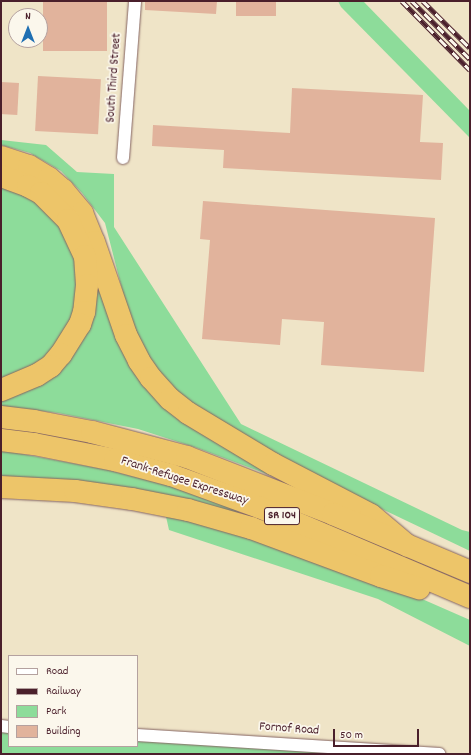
<!DOCTYPE html>
<style>
body{margin:0}
#map{position:relative;width:471px;height:755px;overflow:hidden;background:#efe4c7;font-family:Dekko,sans-serif}
div>[style]{position:absolute}
.green>*{inset:0;background:#8ddc9a}
.building>*{inset:0;background:#e1b39c;transform-origin:0 0}
.roads{filter:drop-shadow(0 0 1px #846462) drop-shadow(0 0 1px #846462)}
.street>*{height:12px;margin:-6px;padding:0 6px;transform-origin:6px;border-radius:6px;background:#fff}
.highway>*{height:22px;margin:-11px;padding:0 11px;transform-origin:11px;border-radius:11px;background:#edc569}
.rail>*{height:4.5px;margin-top:-2.25px;transform-origin:0;background:repeating-linear-gradient(90deg,#fbf7ec 0 9px,#4a1f2b 0 18px);box-sizing:border-box;border-block:1px solid #4a1f2b}
span{translate:-50% -50%;white-space:nowrap;text-align:center;line-height:1.15;-webkit-text-stroke:3.5px #fbf7ec;paint-order:stroke}
.shield-label span{padding:1px 3px;background:#fbf7ec;border:1px solid;border-radius:3px;-webkit-text-stroke-width:0}
.shield-label{font-size:12px;color:#4a1f2b;font-weight:700}
.street-label{font-size:13px;color:#4a1f2b}
.frame{position:absolute;inset:0;border:2px solid #4a1f2b;pointer-events:none}
.legend{position:absolute;left:8px;top:655px;width:130px;height:92px;box-sizing:border-box;background:#fbf7ec;border:1px solid #b4a19f;margin:0;padding:5px 7px;list-style:none;font-size:12px;color:#4a1f2b}
.legend li{display:flex;align-items:center;gap:8px;height:20px}
.legend b{width:20px;border:1px solid #b4a19f}
.north{position:absolute;left:8px;top:8px;width:40px;height:40px;box-sizing:border-box;background:#fbf7ec;border:1px solid #b4a19f;border-radius:50%;rotate:0deg;font-size:11px;font-weight:700;line-height:16px;text-align:center;color:#4a1f2b}
.north::after{content:'';display:block;margin:auto;width:14px;height:18px;background:#1f6fb2;clip-path:polygon(50% 0,100% 100%,50% 72%,0 100%)}
.scale{position:absolute;left:333px;top:729px;width:86px;height:18px;box-sizing:border-box;border:2px solid #4a1f2b;border-top:0;padding-left:5px;font-size:12px;line-height:14px;white-space:nowrap;color:#4a1f2b;-webkit-text-stroke:3px #fbf7ec;paint-order:stroke}
</style>
<div id="map">
<div class="green">
<div style="clip-path:polygon(338px 1px,363px 1px,470px 111px,470px 138px,341px 7px)"></div>
<div style="clip-path:polygon(1px 140px,46px 145px,77px 172px,114px 174px,114px 227px,241px 424px,462px 530px,470px 532px,470px 551px,363px 500px,198px 411px,167px 383px,134px 336px,105px 223px,82px 193px,61px 171px,30px 153px,1px 145px)"></div>
<div style="clip-path:polygon(1px 186px,26px 192px,52px 212px,79px 264px,72px 326px,53px 352px,32px 369px,1px 381px)"></div>
<div style="clip-path:polygon(94px 269px,125px 353px,280px 479px,197px 448px,138px 429px,58px 413px,1px 406px,1px 396px,42px 379px)"></div>
<div style="clip-path:polygon(1px 450px,108px 470px,170px 486px,239px 511px,238px 517px,1px 480px)"></div>
<div style="clip-path:polygon(165px 512px,381px 581px,470px 620px,470px 646px,378px 599px,169px 530px)"></div>
<div style="clip-path:polygon(1px 732px,9px 732px,9px 746px,137px 746px,137px 741px,348px 754px,1px 754px)"></div>
</div>
<div class="building">
<div style="left:43px;top:1px;width:64px;height:50px"></div>
<div style="clip-path:polygon(145px 1px,217px 1px,216px 14px,145px 10px)"></div>
<div style="left:236px;top:1px;width:40px;height:15px"></div>
<div style="left:38px;top:76px;width:63px;height:55px;rotate:3deg"></div>
<div style="left:1px;top:82px;width:18px;height:32px;rotate:3deg"></div>
<div style="clip-path:polygon(292px 88px,423px 95px,420px 142px,443px 143px,441px 180px,223px 168px,224px 150px,152px 146px,153px 125px,290px 133px)"></div>
<div style="clip-path:polygon(203px 201px,435px 218px,424px 372px,321px 365px,324px 322px,282px 319px,280px 345px,202px 339px,210px 240px,200px 239px)"></div>
</div>
<div class="roads">
<div class="street">
<div style="left:123px;top:158px;width:157px;rotate:-85.6deg"></div>
<div style="left:1px;top:726px;width:8px;rotate:7deg"></div>
<div style="left:137px;top:735px;width:303px;rotate:3.6deg"></div>
</div>
<div class="highway">
<div style="left:1px;top:157px;width:29px;rotate:18deg"></div>
<div style="left:29px;top:166px;width:23px;rotate:31deg"></div>
<div style="left:49px;top:178px;width:18px;rotate:41deg"></div>
<div style="left:63px;top:190px;width:30px;rotate:50deg"></div>
<div style="left:82px;top:213px;width:31px;rotate:68deg"></div>
<div style="left:94px;top:242px;width:98px;rotate:71deg"></div>
<div style="left:126px;top:335px;width:29px;rotate:63deg"></div>
<div style="left:139px;top:361px;width:21px;rotate:55deg"></div>
<div style="left:151px;top:378px;width:28px;rotate:48deg"></div>
<div style="left:170px;top:399px;width:23px;rotate:38deg"></div>
<div style="left:188px;top:413px;width:99px;rotate:31deg"></div>
<div style="left:273px;top:464px;width:110px;rotate:27.5deg"></div>
<div style="left:371px;top:515px;width:48px;rotate:40deg"></div>
<div style="left:1px;top:176px;width:29px;rotate:20deg"></div>
<div style="left:28px;top:186px;width:15px;rotate:28deg"></div>
<div style="left:41px;top:193px;width:38px;rotate:45deg"></div>
<div style="left:68px;top:220px;width:40px;rotate:65deg"></div>
<div style="left:85px;top:256px;width:29px;rotate:86deg"></div>
<div style="left:87px;top:285px;width:27px;rotate:96deg"></div>
<div style="left:84px;top:312px;width:13px;rotate:108deg"></div>
<div style="left:80px;top:324px;width:36px;rotate:122deg"></div>
<div style="left:61px;top:354px;width:16px;rotate:130deg"></div>
<div style="left:51px;top:366px;width:17px;rotate:147deg"></div>
<div style="left:37px;top:375px;width:39px;rotate:157deg"></div>
<div style="left:1px;top:417px;width:33px;rotate:7deg"></div>
<div style="left:34px;top:421px;width:59px;rotate:10.7deg"></div>
<div style="left:92px;top:432px;width:98px;rotate:14.7deg"></div>
<div style="left:187px;top:457px;width:157px;rotate:21.3deg"></div>
<div style="left:333px;top:514px;width:149px;rotate:22.9deg"></div>
<div style="left:1px;top:440px;width:33px;rotate:7deg"></div>
<div style="left:34px;top:444px;width:83px;rotate:11.2deg"></div>
<div style="left:115px;top:460px;width:58px;rotate:15deg"></div>
<div style="left:171px;top:475px;width:94px;rotate:20deg"></div>
<div style="left:259px;top:507px;width:229px;rotate:23.1deg"></div>
<div style="left:1px;top:487px;width:74px;rotate:3.1deg"></div>
<div style="left:75px;top:491px;width:58px;rotate:8deg"></div>
<div style="left:132px;top:499px;width:57px;rotate:11.1deg"></div>
<div style="left:188px;top:510px;width:66px;rotate:15.9deg"></div>
<div style="left:251px;top:528px;width:139px;rotate:20.3deg"></div>
<div style="left:381px;top:576px;width:40px;rotate:18deg"></div>
</div>
</div>
<div class="rail">
<div style="left:402px;top:1px;width:97px;rotate:45.4deg"></div>
<div style="left:412px;top:1px;width:82px;rotate:45deg"></div>
<div style="left:423px;top:1px;width:66px;rotate:45deg"></div>
</div>
<div class="shield-label">
<span style="left:282px;top:516px">SR 104</span>
</div>
<div class="street-label">
<span style="left:115px;top:78px;rotate:-86deg">South Third Street</span>
<span style="left:184px;top:482px;rotate:18deg">Frank-Refugee Expressway</span>
<span style="left:289px;top:730px;rotate:4deg">Fornof Road</span>
</div>
<div class="frame"></div>
<ul class="legend">
<li><b style="height:5px;background:#fff"></b>Road</li>
<li><b style="height:5px;background:#4a1f2b"></b>Railway</li>
<li><b style="height:11px;background:#8ddc9a"></b>Park</li>
<li><b style="height:11px;background:#e1b39c"></b>Building</li>
</ul>
<div class="north">N</div>
<div class="scale">50 m</div>
</div>
